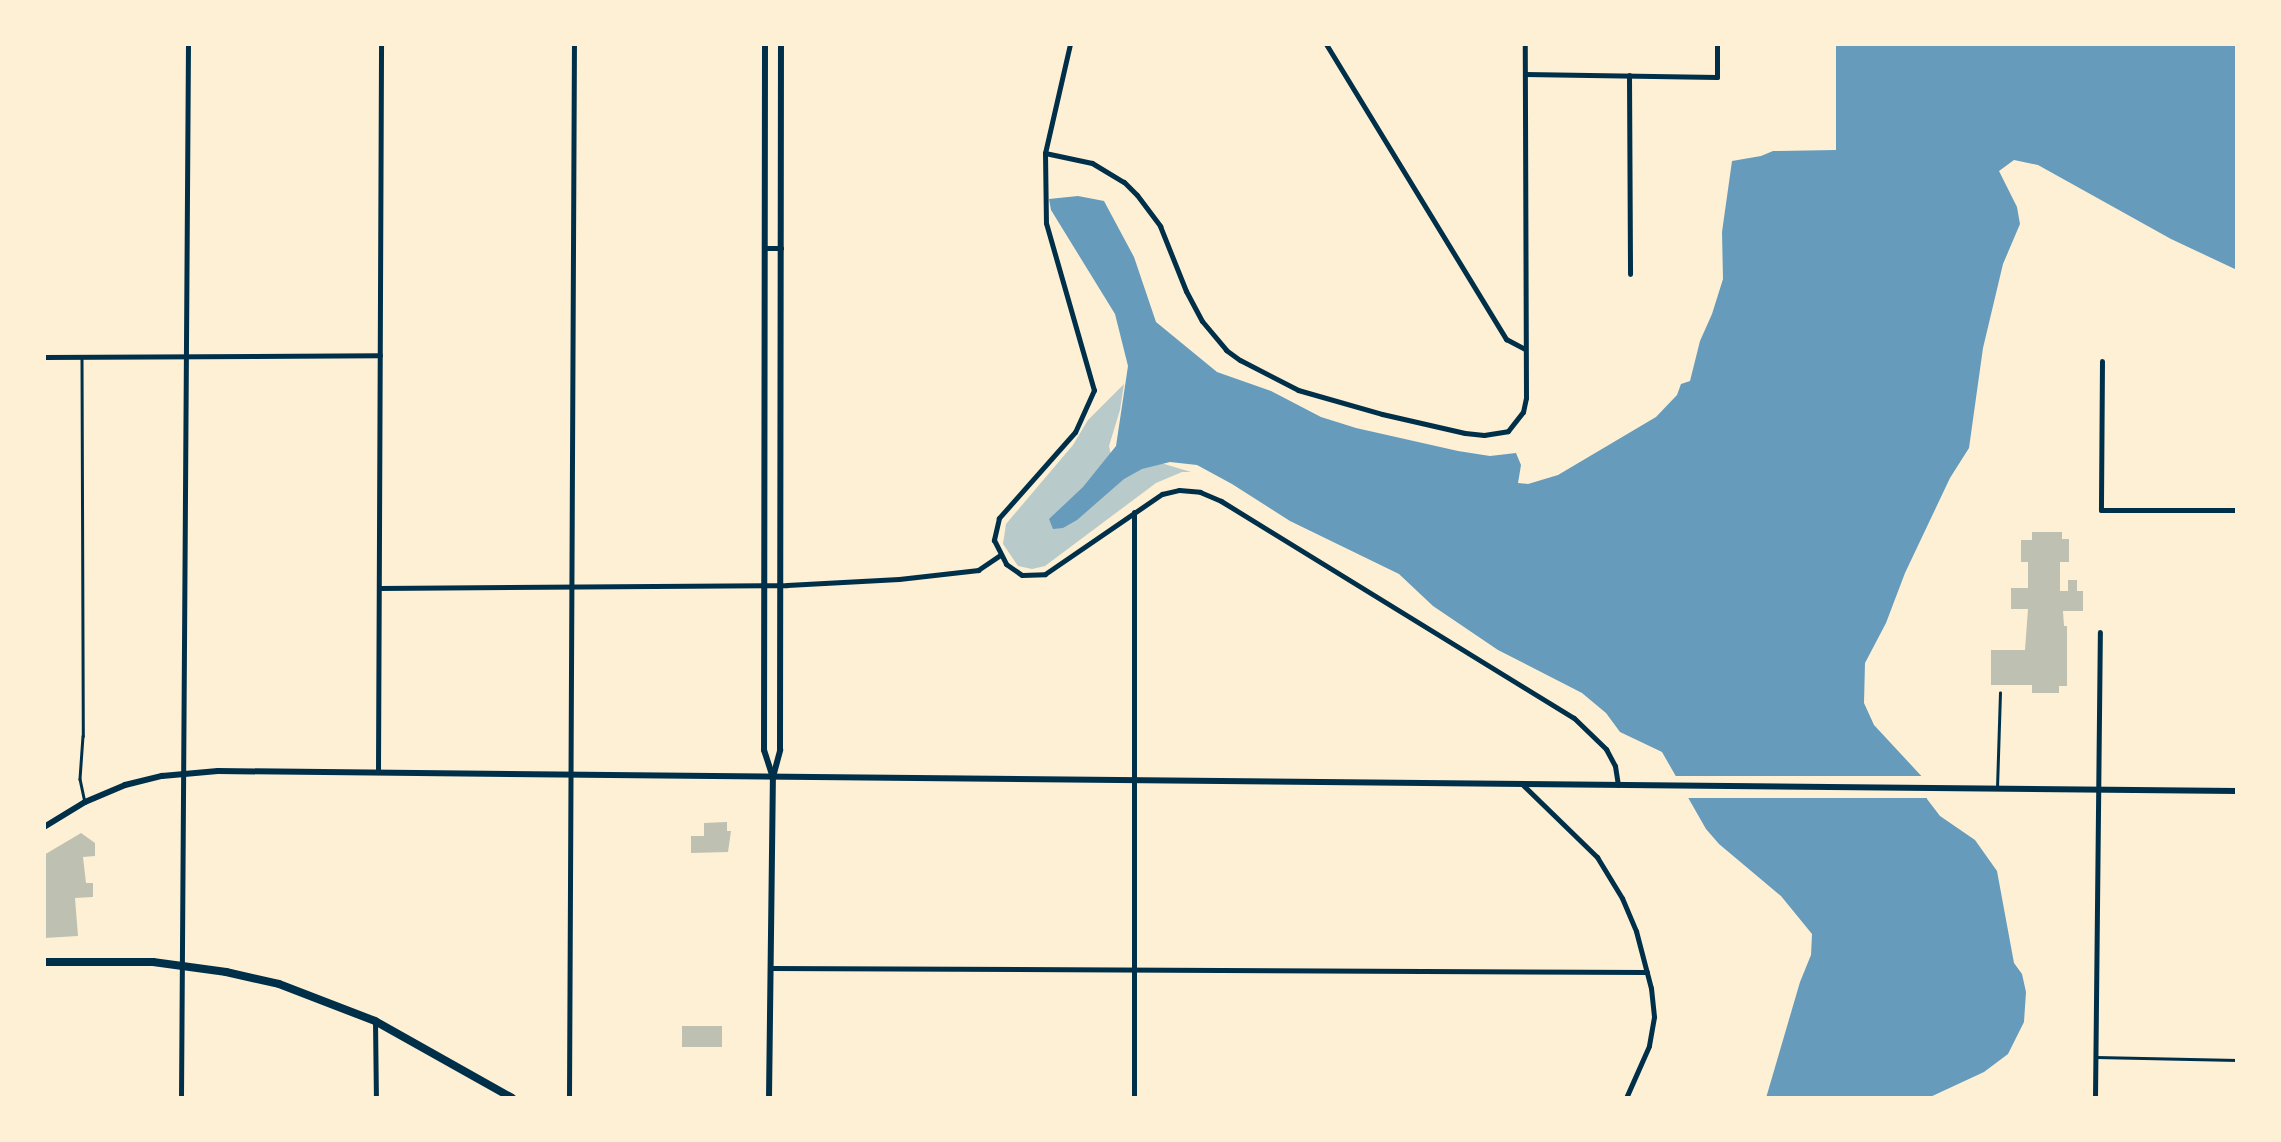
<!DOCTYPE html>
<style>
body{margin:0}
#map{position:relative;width:2281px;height:1142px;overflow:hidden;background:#fdf0d5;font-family:Manrope,sans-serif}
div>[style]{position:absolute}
.green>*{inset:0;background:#b9caca}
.water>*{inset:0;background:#669bbc}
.pier>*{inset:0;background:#fdf0d5;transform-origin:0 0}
.building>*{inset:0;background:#bec0b2;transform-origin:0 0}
.service>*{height:2.5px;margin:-1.25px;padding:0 1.25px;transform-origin:1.25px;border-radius:1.25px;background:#003049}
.minor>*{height:5px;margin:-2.5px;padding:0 2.5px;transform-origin:2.5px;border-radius:2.5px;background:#003049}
.tertiary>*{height:6px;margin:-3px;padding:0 3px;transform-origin:3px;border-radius:3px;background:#003049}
.primary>*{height:8px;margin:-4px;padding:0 4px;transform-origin:4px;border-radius:4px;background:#003049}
span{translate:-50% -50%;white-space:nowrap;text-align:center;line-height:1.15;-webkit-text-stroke:5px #fdf0d5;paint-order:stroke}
.frame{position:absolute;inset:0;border:46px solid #fdf0d5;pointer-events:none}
</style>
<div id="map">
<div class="green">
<div style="clip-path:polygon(1124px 384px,1120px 410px,1109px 446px,1112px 459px,1151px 460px,1191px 472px,1182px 472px,1156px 483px,1045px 566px,1032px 569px,1018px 566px,1003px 544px,1006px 524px,1073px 445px,1088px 420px)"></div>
</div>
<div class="water">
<div style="clip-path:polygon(1836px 44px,2237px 44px,2237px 270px,2171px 239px,2038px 165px,2014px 160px,1999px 171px,2017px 207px,2020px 224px,2003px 264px,1983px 348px,1969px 448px,1950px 478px,1905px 573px,1886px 623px,1865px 663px,1864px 703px,1874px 725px,1926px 781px,1927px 799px,1940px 816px,1975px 840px,1997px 871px,2014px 963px,2022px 974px,2026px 992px,2024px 1022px,2008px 1054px,1984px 1072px,1928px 1098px,1766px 1098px,1800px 982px,1811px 955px,1812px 934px,1781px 896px,1719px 844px,1706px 829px,1662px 752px,1620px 732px,1606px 713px,1582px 693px,1498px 650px,1433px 606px,1399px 574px,1290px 521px,1232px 484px,1197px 465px,1170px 462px,1142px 469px,1124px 479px,1077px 520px,1063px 528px,1053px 529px,1049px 519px,1083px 487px,1116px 446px,1128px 366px,1115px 314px,1051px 210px,1049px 199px,1078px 196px,1104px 201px,1134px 257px,1156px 322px,1217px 372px,1271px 391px,1321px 417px,1356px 428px,1458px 451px,1490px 456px,1516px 453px,1521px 465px,1518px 483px,1528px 484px,1558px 475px,1656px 417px,1677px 395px,1681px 384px,1690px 381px,1700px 341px,1712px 314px,1723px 279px,1722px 232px,1732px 161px,1761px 156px,1773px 151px,1836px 150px)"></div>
</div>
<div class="pier">
<div style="left:1673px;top:776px;width:255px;height:22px"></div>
</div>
<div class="building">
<div style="clip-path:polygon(2032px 532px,2062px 532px,2062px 539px,2069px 539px,2069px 562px,2060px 562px,2060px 591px,2068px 591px,2068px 580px,2077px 580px,2077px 591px,2083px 591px,2083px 611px,2063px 611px,2064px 626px,2067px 626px,2067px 686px,2059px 686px,2059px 693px,2032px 693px,2032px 685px,1991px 685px,1991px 650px,2025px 650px,2028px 609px,2011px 609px,2011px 588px,2028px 588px,2028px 562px,2021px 562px,2021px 540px,2032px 540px)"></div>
<div style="clip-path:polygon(727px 822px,727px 831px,731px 831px,728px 852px,691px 853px,691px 836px,704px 836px,704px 823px)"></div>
<div style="clip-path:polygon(81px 833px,95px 843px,95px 856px,83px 857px,86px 883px,93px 883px,93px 897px,75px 898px,78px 936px,44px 938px,44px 855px)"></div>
<div style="left:682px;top:1026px;width:40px;height:21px"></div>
</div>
<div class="service">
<div style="left:82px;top:358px;width:378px;rotate:89.8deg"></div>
<div style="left:83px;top:736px;width:43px;rotate:94deg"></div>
<div style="left:80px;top:779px;width:24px;rotate:78deg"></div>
<div style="left:1997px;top:788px;width:95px;rotate:-88.2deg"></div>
<div style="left:2096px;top:1057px;width:141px;rotate:1.2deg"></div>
</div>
<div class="minor">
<div style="left:1070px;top:44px;width:112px;rotate:102.9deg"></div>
<div style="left:1045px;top:153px;width:70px;rotate:89.2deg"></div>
<div style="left:1046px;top:223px;width:174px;rotate:74deg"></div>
<div style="left:1094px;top:390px;width:46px;rotate:114.3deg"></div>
<div style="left:1075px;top:432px;width:115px;rotate:131.5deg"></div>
<div style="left:999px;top:518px;width:23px;rotate:103deg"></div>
<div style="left:994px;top:540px;width:27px;rotate:63deg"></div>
<div style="left:1006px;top:564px;width:19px;rotate:35deg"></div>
<div style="left:1022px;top:575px;width:23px;rotate:-2deg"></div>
<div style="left:1045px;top:574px;width:142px;rotate:-34.4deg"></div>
<div style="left:1162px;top:494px;width:17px;rotate:-13deg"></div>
<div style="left:1179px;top:490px;width:21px;rotate:5deg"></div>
<div style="left:1200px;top:492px;width:23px;rotate:23deg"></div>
<div style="left:1221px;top:501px;width:414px;rotate:31.6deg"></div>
<div style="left:1574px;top:718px;width:45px;rotate:44.1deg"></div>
<div style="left:1606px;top:749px;width:19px;rotate:62deg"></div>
<div style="left:1615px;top:766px;width:19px;rotate:81deg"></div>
<div style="left:1326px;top:44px;width:346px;rotate:58.6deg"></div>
<div style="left:1506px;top:339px;width:21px;rotate:28deg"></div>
<div style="left:1525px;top:74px;width:192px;rotate:0.9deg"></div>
<div style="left:1717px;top:77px;width:33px;rotate:-90deg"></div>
<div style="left:1629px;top:75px;width:199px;rotate:89.7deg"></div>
<div style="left:1045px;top:153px;width:48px;rotate:12deg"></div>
<div style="left:1092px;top:163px;width:37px;rotate:31deg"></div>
<div style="left:1124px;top:182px;width:18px;rotate:45deg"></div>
<div style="left:1137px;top:195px;width:39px;rotate:53deg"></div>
<div style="left:1160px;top:226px;width:70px;rotate:68.2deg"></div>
<div style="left:1186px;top:291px;width:34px;rotate:62deg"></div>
<div style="left:1202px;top:321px;width:38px;rotate:50deg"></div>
<div style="left:1226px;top:350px;width:17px;rotate:36deg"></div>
<div style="left:1240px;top:360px;width:65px;rotate:27.3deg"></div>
<div style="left:1298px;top:390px;width:87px;rotate:15.9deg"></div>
<div style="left:1382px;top:414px;width:85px;rotate:12.9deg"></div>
<div style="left:1465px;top:433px;width:19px;rotate:6deg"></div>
<div style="left:1484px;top:435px;width:24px;rotate:-9deg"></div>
<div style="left:1508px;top:431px;width:24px;rotate:-52deg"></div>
<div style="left:1523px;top:412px;width:14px;rotate:-78deg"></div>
<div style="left:1526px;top:398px;width:354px;rotate:-90.2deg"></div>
<div style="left:765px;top:248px;width:16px"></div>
<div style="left:44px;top:357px;width:336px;rotate:-0.3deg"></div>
<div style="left:2102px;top:361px;width:149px;rotate:90.4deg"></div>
<div style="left:2101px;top:510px;width:136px"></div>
<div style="left:379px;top:588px;width:408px;rotate:-0.4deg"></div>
<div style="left:787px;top:585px;width:112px;rotate:-3.1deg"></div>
<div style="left:899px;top:579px;width:80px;rotate:-6.5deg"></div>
<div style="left:978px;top:570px;width:27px;rotate:-34deg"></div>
<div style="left:378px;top:772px;width:728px;rotate:-89.76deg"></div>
<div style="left:1522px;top:784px;width:105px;rotate:44.2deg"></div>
<div style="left:1597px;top:857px;width:48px;rotate:58.6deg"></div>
<div style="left:1622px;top:898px;width:36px;rotate:67deg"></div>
<div style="left:1636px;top:931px;width:59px;rotate:75.3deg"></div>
<div style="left:1651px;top:988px;width:29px;rotate:84deg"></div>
<div style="left:1654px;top:1017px;width:29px;rotate:100deg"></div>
<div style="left:1649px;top:1046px;width:57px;rotate:113.9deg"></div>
<div style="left:770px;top:968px;width:877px;rotate:0.26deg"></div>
<div style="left:375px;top:1021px;width:77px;rotate:89.3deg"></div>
<div style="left:181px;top:1098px;width:1054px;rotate:-89.62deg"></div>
<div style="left:569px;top:1098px;width:1054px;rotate:-89.73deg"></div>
<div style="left:1134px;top:1098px;width:586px;rotate:-90deg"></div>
<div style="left:2095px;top:1098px;width:466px;rotate:-89.4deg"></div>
</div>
<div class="tertiary">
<div style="left:765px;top:44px;width:706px;rotate:90.08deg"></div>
<div style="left:764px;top:750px;width:26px;rotate:72deg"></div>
<div style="left:44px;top:827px;width:48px;rotate:-31.4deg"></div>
<div style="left:85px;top:802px;width:43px;rotate:-23deg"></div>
<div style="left:125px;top:785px;width:38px;rotate:-14deg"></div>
<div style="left:162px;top:776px;width:56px;rotate:-5.1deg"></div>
<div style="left:218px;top:771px;width:2019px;rotate:0.57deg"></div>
<div style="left:769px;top:1098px;width:321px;rotate:-89.3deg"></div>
<div style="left:773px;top:777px;width:28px;rotate:-75deg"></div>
<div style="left:780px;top:750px;width:706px;rotate:-89.92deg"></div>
</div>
<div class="primary">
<div style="left:44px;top:962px;width:109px"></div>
<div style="left:153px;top:962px;width:74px;rotate:7.8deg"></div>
<div style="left:226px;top:972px;width:54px;rotate:12.8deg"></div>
<div style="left:279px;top:984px;width:103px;rotate:21.1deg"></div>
<div style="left:375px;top:1021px;width:157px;rotate:29.3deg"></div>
</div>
<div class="frame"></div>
</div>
